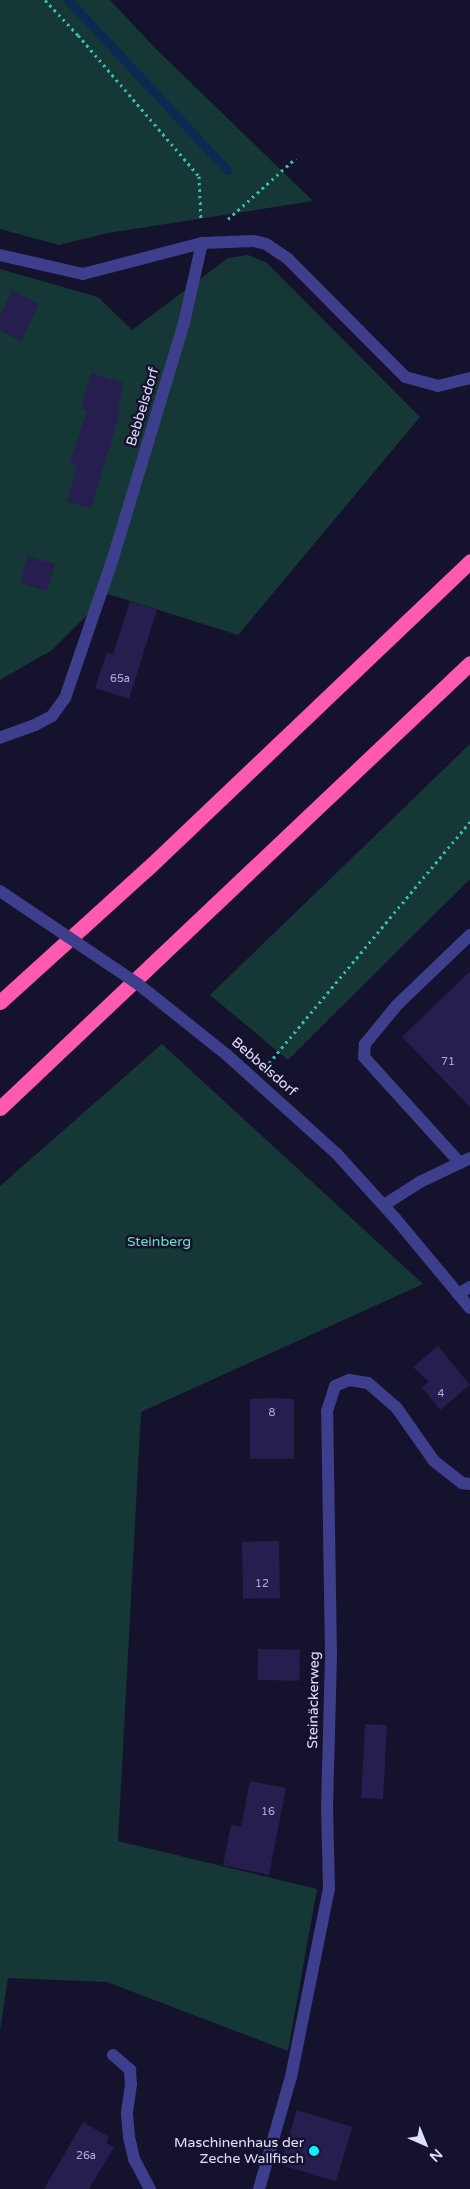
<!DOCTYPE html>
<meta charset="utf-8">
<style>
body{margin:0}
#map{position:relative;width:470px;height:2189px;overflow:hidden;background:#15122d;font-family:"Varela Round",sans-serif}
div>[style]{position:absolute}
.green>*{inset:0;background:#153735}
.stream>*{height:9px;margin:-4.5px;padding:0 4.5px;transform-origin:4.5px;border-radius:4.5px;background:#0d2951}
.building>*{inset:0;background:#251e4e;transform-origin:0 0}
.path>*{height:3px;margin-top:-1.5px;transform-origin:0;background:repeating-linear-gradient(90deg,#31c0b1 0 2.5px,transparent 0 6.5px)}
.service>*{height:12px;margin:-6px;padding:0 6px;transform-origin:6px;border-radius:6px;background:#3d3e8c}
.minor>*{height:12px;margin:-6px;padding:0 6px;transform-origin:6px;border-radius:6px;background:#3d3e8c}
.motorway>*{height:15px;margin:-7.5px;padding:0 7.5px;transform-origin:7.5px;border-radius:7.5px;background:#ff59b0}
.minor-bridge>*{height:12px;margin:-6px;padding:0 6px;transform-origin:6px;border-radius:6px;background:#3d3e8c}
.dots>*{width:14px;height:14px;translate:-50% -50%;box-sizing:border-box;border:2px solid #15122d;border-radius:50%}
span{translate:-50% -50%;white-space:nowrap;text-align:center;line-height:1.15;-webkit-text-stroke:5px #15122d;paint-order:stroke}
.number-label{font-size:11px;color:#b1aed3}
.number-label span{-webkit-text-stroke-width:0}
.street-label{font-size:14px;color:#e0deff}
.park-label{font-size:14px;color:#67e2bd}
.poi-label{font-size:14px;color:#e0deff}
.right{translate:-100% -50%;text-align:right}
.north{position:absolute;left:400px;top:2119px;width:50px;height:50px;-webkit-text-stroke:4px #15122d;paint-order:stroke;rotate:136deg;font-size:14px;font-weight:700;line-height:20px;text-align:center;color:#e0deff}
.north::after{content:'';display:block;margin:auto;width:18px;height:22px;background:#e0deff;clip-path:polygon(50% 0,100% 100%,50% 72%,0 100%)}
</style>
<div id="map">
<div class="green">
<div style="clip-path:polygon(0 0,110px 0,157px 50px,313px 201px,108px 233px,59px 245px,0 229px)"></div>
<div style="clip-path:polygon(248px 255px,267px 263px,420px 417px,238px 635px,108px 594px,52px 650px,0 680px,0 269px,98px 297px,132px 330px,228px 258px)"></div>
<div style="clip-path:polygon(470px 744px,470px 879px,288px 1060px,210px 995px)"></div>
<div style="clip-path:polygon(162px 1044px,423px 1284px,141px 1412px,118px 1841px,317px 1889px,288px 2051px,107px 1982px,8px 1978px,0 2031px,0 1186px)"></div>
</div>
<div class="stream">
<div style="left:68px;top:0;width:233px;rotate:46.9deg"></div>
</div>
<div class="building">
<div style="clip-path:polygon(12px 290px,39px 304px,21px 341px,0 331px,0 316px)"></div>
<div style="clip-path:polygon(91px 373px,123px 383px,118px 410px,120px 411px,91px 508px,67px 502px,77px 465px,70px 463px,87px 410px,81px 409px)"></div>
<div style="left:28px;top:556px;width:28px;height:28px;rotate:17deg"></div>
<div style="clip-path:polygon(130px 601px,157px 610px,129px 699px,95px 688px,107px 652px,113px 654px)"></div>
<div style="clip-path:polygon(470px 971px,470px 1107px,402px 1037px)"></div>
<div style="clip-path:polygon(438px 1346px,470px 1385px,440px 1410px,422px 1387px,429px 1382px,413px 1367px)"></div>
<div style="clip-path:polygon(277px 1398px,294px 1399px,294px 1459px,250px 1459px,250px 1399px)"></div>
<div style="left:279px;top:1541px;width:57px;height:37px;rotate:89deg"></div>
<div style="left:258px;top:1649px;width:42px;height:31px;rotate:1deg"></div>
<div style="left:365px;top:1724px;width:22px;height:74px;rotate:3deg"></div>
<div style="clip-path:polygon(250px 1781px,286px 1788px,269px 1875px,223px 1865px,231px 1825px,241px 1827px)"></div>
<div style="left:297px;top:2110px;width:58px;height:57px;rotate:17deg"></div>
<div style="clip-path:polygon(83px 2122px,109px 2137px,106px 2143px,114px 2147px,89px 2189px,44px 2189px)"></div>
</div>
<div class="path">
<div style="left:45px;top:0;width:48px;rotate:46.7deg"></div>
<div style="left:78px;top:35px;width:186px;rotate:49.4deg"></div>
<div style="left:199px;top:176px;width:45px;rotate:87.5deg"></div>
<div style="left:228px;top:219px;width:91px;rotate:-41.9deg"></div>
<div style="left:269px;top:1063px;width:314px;rotate:-50.2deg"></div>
</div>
<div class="service">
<div style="left:202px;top:243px;width:52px;rotate:-2.2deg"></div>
<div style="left:254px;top:241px;width:12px;rotate:14deg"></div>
<div style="left:266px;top:244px;width:27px;rotate:34deg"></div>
<div style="left:288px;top:259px;width:166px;rotate:45.2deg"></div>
<div style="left:405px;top:377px;width:34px;rotate:15deg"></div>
<div style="left:438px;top:386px;width:33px;rotate:-14deg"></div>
<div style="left:460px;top:1163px;width:143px;rotate:-132.2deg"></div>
<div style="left:364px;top:1057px;width:13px;rotate:-86deg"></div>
<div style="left:365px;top:1044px;width:50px;rotate:-50.6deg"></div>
<div style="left:397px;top:1005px;width:101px;rotate:-43.8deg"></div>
<div style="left:384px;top:1205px;width:43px;rotate:-32.6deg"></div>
<div style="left:420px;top:1182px;width:55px;rotate:-25.6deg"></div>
<div style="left:458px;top:1294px;width:14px;rotate:-30deg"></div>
<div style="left:113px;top:2055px;width:23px;rotate:41deg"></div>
<div style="left:130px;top:2070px;width:14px;rotate:86deg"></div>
<div style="left:131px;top:2084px;width:30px;rotate:98deg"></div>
<div style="left:127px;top:2114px;width:23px;rotate:85deg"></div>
<div style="left:129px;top:2137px;width:23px;rotate:77deg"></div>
<div style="left:134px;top:2159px;width:34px;rotate:62deg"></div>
</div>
<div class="minor">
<div style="left:0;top:255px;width:85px;rotate:12.9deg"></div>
<div style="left:83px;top:274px;width:123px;rotate:-14.6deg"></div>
<div style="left:202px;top:243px;width:82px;rotate:102.7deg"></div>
<div style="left:184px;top:323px;width:245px;rotate:106.8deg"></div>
<div style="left:113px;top:558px;width:148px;rotate:108.9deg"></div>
<div style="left:65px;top:698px;width:22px;rotate:126deg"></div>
<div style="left:52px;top:716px;width:19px;rotate:152deg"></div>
<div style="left:35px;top:725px;width:37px;rotate:160deg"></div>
<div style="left:227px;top:1055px;width:147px;rotate:42deg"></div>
<div style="left:336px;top:1153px;width:88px;rotate:47.8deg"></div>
<div style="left:395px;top:1218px;width:117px;rotate:50.2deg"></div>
<div style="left:259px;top:2189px;width:116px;rotate:-74.1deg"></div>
<div style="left:291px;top:2077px;width:193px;rotate:-78.6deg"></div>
<div style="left:329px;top:1888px;width:80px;rotate:-91.4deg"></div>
<div style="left:327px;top:1808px;width:152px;rotate:-88.5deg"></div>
<div style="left:331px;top:1656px;width:245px;rotate:-90.9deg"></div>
<div style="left:327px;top:1411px;width:26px;rotate:-72deg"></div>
<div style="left:335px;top:1386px;width:15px;rotate:-23deg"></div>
<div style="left:349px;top:1380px;width:19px;rotate:9deg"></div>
<div style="left:368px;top:1383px;width:37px;rotate:41deg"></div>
<div style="left:396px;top:1407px;width:66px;rotate:54.9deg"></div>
<div style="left:434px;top:1461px;width:36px;rotate:38deg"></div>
<div style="left:462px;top:1483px;width:8px;rotate:7deg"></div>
</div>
<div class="motorway">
<div style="left:0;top:1002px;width:200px;rotate:-42.2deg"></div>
<div style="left:148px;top:868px;width:445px;rotate:-43.6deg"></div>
<div style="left:0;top:1108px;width:647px;rotate:-43.43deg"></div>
</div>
<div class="minor-bridge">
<div style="left:0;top:891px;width:166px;rotate:34deg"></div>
<div style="left:138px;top:984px;width:114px;rotate:38.6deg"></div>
</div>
<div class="dots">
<div style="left:314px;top:2151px;background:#0af2ff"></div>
</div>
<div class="number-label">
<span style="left:120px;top:679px">65a</span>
<span style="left:448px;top:1062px">71</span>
<span style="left:441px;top:1394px">4</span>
<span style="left:272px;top:1413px">8</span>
<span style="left:262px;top:1584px">12</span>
<span style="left:268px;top:1812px">16</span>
<span style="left:86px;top:2156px">26a</span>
</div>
<div class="street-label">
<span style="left:143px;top:407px;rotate:-73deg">Bebbelsdorf</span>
<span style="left:264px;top:1067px;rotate:41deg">Bebbelsdorf</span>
<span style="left:314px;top:1700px;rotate:-89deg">Steinäckerweg</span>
</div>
<div class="park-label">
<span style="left:159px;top:1242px">Steinberg</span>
</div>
<div class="poi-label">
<span class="right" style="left:304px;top:2151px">Maschinenhaus der<br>Zeche Wallfisch</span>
</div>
<div class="north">N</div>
</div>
